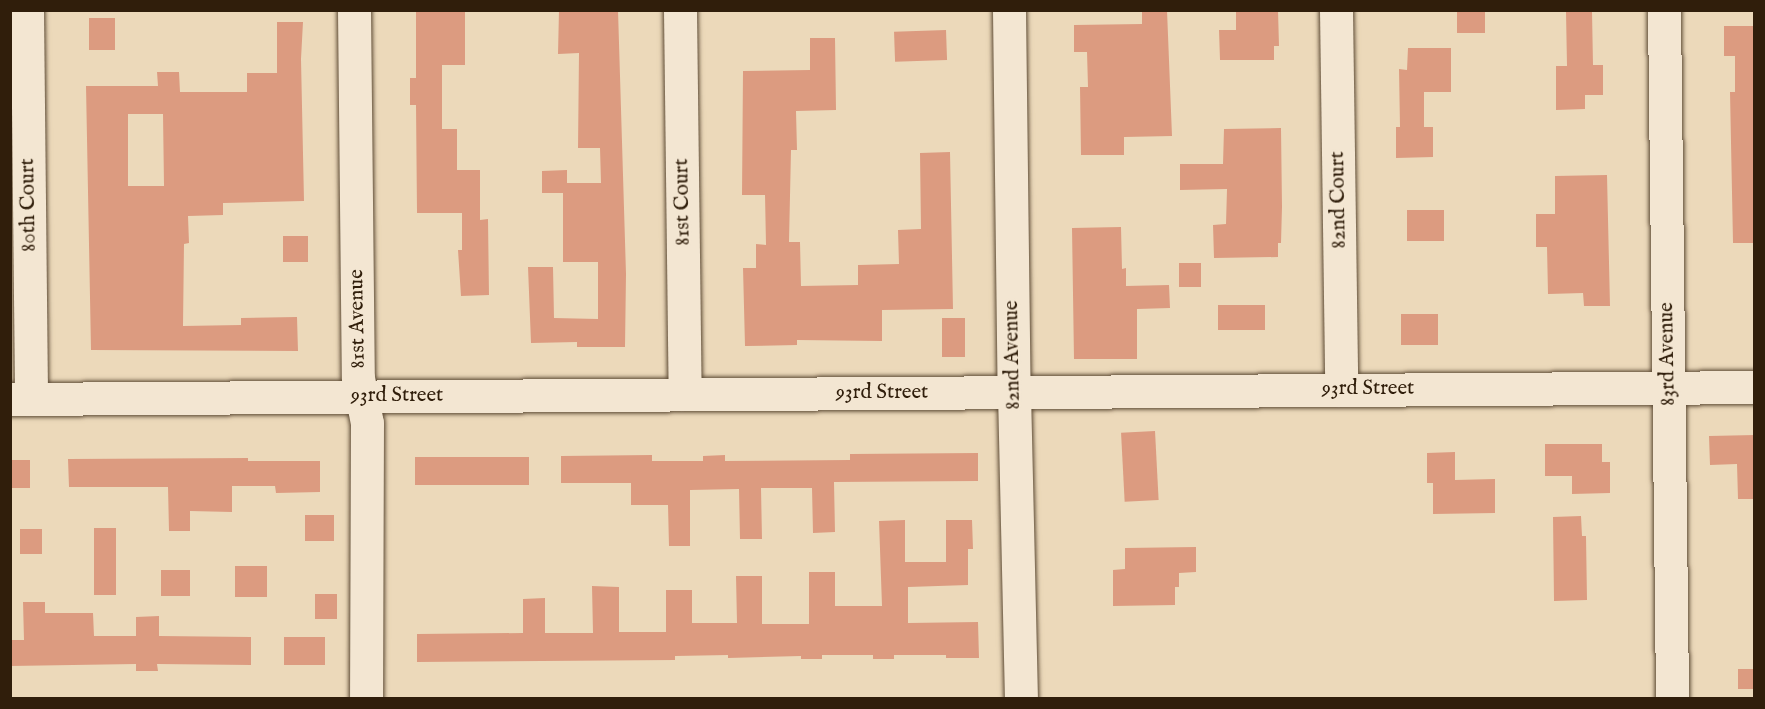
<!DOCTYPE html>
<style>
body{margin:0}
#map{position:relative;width:1765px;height:709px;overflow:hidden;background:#ecd9ba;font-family:"IM FELL English",serif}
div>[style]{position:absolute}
.building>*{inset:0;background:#dc9b80;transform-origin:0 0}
.roads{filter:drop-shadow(0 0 2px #5f4d37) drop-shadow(0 0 2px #5f4d37)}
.minor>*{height:33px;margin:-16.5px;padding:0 16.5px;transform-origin:16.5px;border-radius:16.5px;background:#f3e6d2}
span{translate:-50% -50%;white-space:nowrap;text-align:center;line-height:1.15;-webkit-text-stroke:4.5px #f3e6d2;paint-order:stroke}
.street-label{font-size:21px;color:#301e0b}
.frame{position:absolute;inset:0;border:12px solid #301e0b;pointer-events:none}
</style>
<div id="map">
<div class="building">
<div style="clip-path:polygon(416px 10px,465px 10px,465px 65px,442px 65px,442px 129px,457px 129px,457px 170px,480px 170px,480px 220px,488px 219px,489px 295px,461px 296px,458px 250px,462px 250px,462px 213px,417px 213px,416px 105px,410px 105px,410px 78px,416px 78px)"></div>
<div style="clip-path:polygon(559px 10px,618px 10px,626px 274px,625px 347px,577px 347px,577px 342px,531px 343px,528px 267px,553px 267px,554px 318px,598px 319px,598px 262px,563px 262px,563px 193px,542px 193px,542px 171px,567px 170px,567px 183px,601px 183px,600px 148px,578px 148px,579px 53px,558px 54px)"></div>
<div style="clip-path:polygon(1142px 10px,1167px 10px,1172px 136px,1124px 137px,1124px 155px,1081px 155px,1080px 87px,1088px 87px,1087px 52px,1074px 52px,1074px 25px,1142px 24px)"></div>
<div style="clip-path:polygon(1236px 10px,1278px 10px,1279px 46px,1274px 46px,1274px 60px,1220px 60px,1219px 30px,1236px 30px)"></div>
<div style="left:1457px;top:10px;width:28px;height:23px"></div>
<div style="clip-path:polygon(1592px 11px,1593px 65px,1603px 65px,1603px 95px,1585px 95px,1585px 109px,1556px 110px,1556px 66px,1567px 66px,1566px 12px)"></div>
<div style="left:89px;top:18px;width:26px;height:32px"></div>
<div style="clip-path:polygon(evenodd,277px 22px,303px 22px,301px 59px,304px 201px,223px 203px,223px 215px,188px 216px,189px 243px,184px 244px,183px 326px,241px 325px,241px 318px,297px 317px,298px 351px,91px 350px,86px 86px,158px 86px,157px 72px,179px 72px,180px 92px,247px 92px,247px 73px,277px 73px,277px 22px,128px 114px,163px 114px,164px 186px,128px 186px,128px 114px)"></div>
<div style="clip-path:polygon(1724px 26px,1755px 26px,1755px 243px,1733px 243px,1730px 92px,1735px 92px,1735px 56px,1724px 56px)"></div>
<div style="left:946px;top:30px;width:30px;height:52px;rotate:88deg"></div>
<div style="clip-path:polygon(810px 38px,835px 38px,836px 110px,796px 111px,797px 150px,791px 150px,789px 242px,800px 242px,801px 286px,858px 285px,858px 265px,899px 264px,898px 230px,921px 229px,920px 153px,950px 152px,953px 309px,882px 310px,882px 341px,797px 340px,797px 345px,745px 346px,743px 268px,756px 268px,756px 244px,766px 245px,765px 195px,742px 195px,743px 71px,810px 70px)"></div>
<div style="clip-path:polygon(1408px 48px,1451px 48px,1451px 92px,1424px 92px,1424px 127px,1433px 127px,1433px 157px,1396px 158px,1396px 127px,1400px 127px,1399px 69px,1407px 70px)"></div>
<div style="clip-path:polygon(1281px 128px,1282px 207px,1281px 243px,1278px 243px,1278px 257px,1214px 258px,1213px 225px,1226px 224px,1227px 189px,1180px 190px,1180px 164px,1223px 164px,1224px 129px)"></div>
<div style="clip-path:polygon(1607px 175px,1610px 306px,1584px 306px,1583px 293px,1548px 294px,1547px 247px,1536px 247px,1536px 214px,1555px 214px,1555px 176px)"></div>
<div style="left:1407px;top:210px;width:37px;height:31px"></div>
<div style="clip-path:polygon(1121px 227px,1122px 269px,1126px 268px,1126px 286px,1169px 285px,1170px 308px,1137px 309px,1137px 359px,1074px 359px,1072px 228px)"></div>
<div style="left:283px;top:236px;width:25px;height:26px"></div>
<div style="left:1179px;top:263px;width:22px;height:24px"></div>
<div style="left:1218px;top:305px;width:47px;height:25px"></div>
<div style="left:1401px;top:314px;width:37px;height:31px"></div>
<div style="left:942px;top:318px;width:23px;height:39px"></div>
<div style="left:1155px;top:431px;width:69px;height:34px;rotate:87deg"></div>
<div style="clip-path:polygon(1755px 435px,1755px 499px,1738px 499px,1737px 464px,1710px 465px,1709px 436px)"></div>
<div style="clip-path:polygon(1545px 444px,1602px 444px,1602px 462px,1610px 462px,1610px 493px,1572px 494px,1572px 476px,1545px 476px)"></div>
<div style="clip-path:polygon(1455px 452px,1455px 480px,1495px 479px,1495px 513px,1433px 514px,1433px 483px,1427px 483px,1427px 453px)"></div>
<div style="clip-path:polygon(978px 453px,978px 481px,834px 482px,835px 532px,813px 533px,812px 488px,761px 488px,762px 539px,740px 539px,739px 489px,690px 490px,690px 546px,669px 546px,668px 505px,631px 505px,631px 483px,561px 483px,561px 456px,652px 455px,652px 461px,703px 461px,703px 456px,725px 455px,725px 461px,850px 460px,850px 454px)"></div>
<div style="left:415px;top:457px;width:114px;height:28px"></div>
<div style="clip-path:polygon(248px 458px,248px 461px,320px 461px,320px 492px,276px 493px,275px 486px,232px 486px,232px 512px,190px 511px,190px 531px,169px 531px,168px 487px,69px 487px,68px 459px)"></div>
<div style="left:10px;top:460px;width:20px;height:28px"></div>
<div style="left:305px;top:515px;width:29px;height:26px"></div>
<div style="clip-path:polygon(1581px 516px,1582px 536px,1586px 536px,1587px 600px,1554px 601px,1553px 517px)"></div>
<div style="clip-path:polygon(905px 520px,905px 562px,946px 562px,946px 520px,972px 520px,973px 549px,968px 549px,968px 585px,908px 587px,908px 623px,978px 622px,979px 658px,946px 658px,946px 655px,894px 655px,894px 659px,873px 659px,873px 655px,822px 655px,822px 659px,801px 659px,801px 656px,728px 658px,728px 655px,675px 656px,675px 660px,417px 662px,417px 634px,523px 633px,523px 599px,545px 598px,545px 633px,593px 633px,592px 586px,619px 587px,619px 632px,666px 632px,666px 590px,692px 590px,692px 623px,737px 623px,736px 576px,762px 576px,762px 624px,809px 624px,809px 572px,835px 572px,835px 606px,882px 606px,879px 521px)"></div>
<div style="left:94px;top:528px;width:22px;height:67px"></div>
<div style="left:20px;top:529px;width:22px;height:25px"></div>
<div style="clip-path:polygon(1196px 547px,1196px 572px,1179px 573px,1179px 587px,1175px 587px,1175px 605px,1113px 606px,1113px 570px,1125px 569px,1125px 548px)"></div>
<div style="left:267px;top:566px;width:31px;height:32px;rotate:90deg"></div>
<div style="left:161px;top:570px;width:29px;height:26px"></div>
<div style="left:315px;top:594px;width:22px;height:25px"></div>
<div style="clip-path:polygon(23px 602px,45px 602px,45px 613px,93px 613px,94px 636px,136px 636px,136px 617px,159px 616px,159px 636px,251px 637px,251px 665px,157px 664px,158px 671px,136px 671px,136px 664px,10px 666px,10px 640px,24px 640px)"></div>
<div style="left:284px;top:637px;width:41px;height:28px"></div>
<div style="left:1755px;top:669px;width:20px;height:17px;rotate:90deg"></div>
</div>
<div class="roads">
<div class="minor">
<div style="left:27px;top:10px;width:389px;rotate:89.4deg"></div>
<div style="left:354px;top:10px;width:368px;rotate:89.4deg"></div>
<div style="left:358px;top:378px;width:46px;rotate:78.7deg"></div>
<div style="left:367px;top:423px;width:275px;rotate:90.2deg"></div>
<div style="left:680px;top:10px;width:384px;rotate:89.3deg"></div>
<div style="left:1009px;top:10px;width:382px;rotate:89.3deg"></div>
<div style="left:1014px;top:392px;width:306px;rotate:88.7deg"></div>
<div style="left:1336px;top:10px;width:380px;rotate:89.2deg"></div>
<div style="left:1664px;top:10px;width:688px;rotate:89.33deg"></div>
<div style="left:10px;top:399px;width:1744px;rotate:-0.39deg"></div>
</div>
</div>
<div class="street-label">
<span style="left:1339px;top:200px;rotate:-91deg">82nd Court</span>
<span style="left:683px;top:202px;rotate:-91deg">81st Court</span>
<span style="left:29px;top:205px;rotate:-91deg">80th Court</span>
<span style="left:358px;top:319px;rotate:-91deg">81st Avenue</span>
<span style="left:1668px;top:354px;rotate:-91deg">83rd Avenue</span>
<span style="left:1013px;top:355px;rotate:-91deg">82nd Avenue</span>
<span style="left:1368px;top:389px">93rd Street</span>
<span style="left:882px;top:393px">93rd Street</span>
<span style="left:397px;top:396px">93rd Street</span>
</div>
<div class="frame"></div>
</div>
